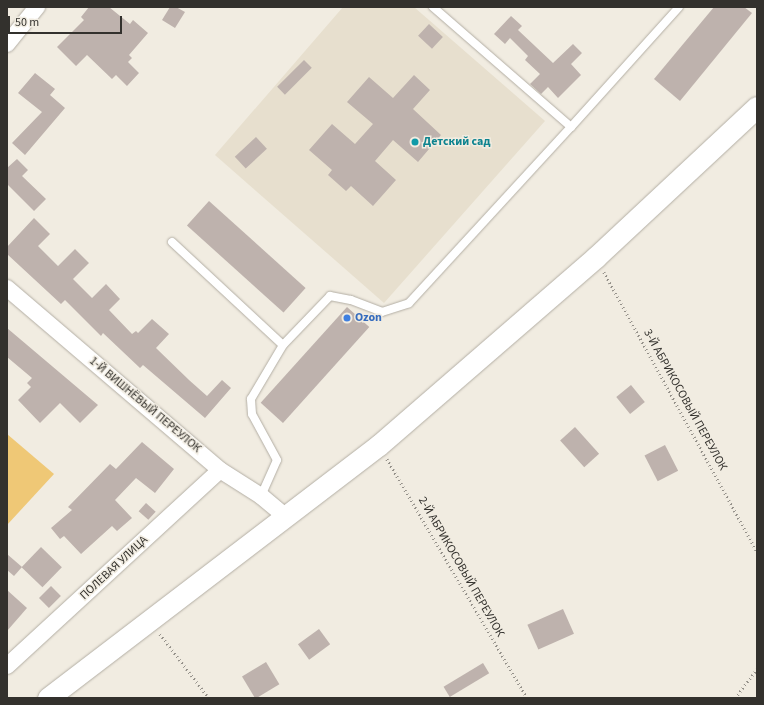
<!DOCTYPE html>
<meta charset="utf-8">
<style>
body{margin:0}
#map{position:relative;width:764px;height:705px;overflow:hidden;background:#f1ece1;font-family:"Source Sans 3",sans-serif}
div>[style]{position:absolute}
.built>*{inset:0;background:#e7dfce}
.green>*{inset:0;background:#efc876}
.building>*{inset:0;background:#beb2ad;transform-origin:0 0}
.path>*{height:2.5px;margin-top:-1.25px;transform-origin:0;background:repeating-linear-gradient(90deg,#95918a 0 1px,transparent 0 4px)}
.roads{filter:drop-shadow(0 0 1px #b3aea4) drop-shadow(0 0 1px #b3aea4)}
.service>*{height:8px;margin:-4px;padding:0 4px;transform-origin:4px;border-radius:4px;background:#fff}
.minor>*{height:16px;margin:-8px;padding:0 8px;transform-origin:8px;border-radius:8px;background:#fff}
.tertiary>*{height:21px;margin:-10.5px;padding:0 10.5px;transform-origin:10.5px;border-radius:10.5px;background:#fff}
.dots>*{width:11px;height:11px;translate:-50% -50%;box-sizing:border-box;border:2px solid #f1ece1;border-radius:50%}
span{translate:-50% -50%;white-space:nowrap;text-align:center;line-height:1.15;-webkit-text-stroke:3px #f1ece1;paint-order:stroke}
.culture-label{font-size:12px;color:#0d838f;font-weight:700}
.left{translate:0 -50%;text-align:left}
.shop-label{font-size:12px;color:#366cbe;font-weight:700}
.street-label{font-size:12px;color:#33312d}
.frame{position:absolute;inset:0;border:8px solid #33312d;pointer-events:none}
.scale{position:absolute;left:8px;top:16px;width:114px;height:18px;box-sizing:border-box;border:2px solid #33312d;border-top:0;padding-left:5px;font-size:12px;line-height:14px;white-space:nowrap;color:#33312d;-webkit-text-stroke:3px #f1ece1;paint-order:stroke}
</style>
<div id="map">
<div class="built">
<div style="clip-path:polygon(343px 7px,414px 7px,545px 121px,384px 303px,215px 155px)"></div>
</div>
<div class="green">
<div style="clip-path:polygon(7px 434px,54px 474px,7px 525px)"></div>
</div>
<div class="building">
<div style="clip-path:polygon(89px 7px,109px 7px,130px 24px,133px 20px,148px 33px,129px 55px,132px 58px,128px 62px,139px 73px,127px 86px,116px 75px,112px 79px,87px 55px,76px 66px,57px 47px,84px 20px,81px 17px)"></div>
<div style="clip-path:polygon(170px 7px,176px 7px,185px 12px,175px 28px,162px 20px)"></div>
<div style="clip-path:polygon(714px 7px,744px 7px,752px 13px,680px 101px,654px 79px)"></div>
<div style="clip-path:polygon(511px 16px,522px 26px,518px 30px,553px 63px,573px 44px,582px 53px,571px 64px,581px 75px,558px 98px,548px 87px,541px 94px,530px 84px,540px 74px,525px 60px,528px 56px,510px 38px,505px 44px,494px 34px)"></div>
<div style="left:429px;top:24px;width:19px;height:16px;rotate:43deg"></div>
<div style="left:304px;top:60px;width:11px;height:38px;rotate:45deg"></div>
<div style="clip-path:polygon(35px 73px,55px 89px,50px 95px,65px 108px,25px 155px,12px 143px,42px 112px,18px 93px)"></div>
<div style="clip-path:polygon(414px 75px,430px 90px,413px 109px,441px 135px,418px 162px,393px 140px,375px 161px,396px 180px,373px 206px,351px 186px,346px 191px,328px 175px,332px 170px,309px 150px,332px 124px,355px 144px,373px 124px,347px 102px,369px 77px,393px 98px)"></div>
<div style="left:256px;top:137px;width:16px;height:29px;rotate:47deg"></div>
<div style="clip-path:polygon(17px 159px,28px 170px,22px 176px,46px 199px,34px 211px,7px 184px,7px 168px)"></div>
<div style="left:209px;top:201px;width:130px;height:33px;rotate:42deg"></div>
<div style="clip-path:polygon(34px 218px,50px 234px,38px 246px,58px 266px,75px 249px,89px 263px,73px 279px,92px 298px,106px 284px,120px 299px,109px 310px,132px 334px,136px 331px,138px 333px,152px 319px,169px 334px,156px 348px,189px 380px,207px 396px,222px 380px,231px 388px,205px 418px,143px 365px,140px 368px,103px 333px,101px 336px,65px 300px,61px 304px,7px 254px,7px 247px)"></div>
<div style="left:347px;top:307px;width:30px;height:129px;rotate:42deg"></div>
<div style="clip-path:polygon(7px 328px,98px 405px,80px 423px,60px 403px,40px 423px,18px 400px,31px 387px,27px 383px,32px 378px,7px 357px)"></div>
<div style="left:631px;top:385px;width:22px;height:19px;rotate:51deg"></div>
<div style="left:575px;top:427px;width:36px;height:20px;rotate:48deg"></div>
<div style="clip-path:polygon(142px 442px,174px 469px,155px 493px,136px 478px,115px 500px,132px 518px,117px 531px,112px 526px,81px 554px,64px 536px,60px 539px,51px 528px,72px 510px,68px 507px,110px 464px,116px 469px)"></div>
<div style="left:665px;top:445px;width:29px;height:23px;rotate:63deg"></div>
<div style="left:146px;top:503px;width:13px;height:11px;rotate:42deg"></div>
<div style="left:41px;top:547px;width:29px;height:28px;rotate:44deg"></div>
<div style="clip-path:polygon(7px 554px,22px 567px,14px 576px,7px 570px)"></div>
<div style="left:51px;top:586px;width:14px;height:17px;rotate:45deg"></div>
<div style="clip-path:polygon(7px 590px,27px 608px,7px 631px)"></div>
<div style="left:563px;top:609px;width:27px;height:39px;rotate:66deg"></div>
<div style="left:319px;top:629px;width:19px;height:26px;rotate:54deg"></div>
<div style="left:266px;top:662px;width:26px;height:28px;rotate:59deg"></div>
<div style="left:483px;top:663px;width:12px;height:46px;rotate:59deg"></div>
</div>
<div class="path">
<div style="left:604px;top:272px;width:319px;rotate:61.3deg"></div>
<div style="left:387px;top:459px;width:277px;rotate:59.6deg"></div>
<div style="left:160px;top:634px;width:81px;rotate:52.6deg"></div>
<div style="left:735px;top:698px;width:36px;rotate:-53deg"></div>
</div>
<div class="roads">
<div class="service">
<div style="left:433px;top:7px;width:183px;rotate:41deg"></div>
<div style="left:571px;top:127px;width:161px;rotate:-48deg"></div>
<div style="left:172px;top:242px;width:151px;rotate:42.9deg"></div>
<div style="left:283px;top:345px;width:68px;rotate:-46.2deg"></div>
<div style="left:330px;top:296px;width:21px;rotate:11deg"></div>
<div style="left:351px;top:300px;width:33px;rotate:21deg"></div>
<div style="left:382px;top:312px;width:28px;rotate:-18deg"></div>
<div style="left:409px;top:303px;width:239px;rotate:-47.4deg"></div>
<div style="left:261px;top:496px;width:39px;rotate:-66deg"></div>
<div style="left:277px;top:460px;width:52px;rotate:-118.5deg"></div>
<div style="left:252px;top:414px;width:15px;rotate:-94deg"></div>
<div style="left:251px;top:399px;width:63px;rotate:-59.3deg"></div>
</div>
<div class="minor">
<div style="left:7px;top:44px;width:48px;rotate:-51deg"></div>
<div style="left:7px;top:288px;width:280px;rotate:40.5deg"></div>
<div style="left:220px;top:470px;width:49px;rotate:32.4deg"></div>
<div style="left:261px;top:496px;width:33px;rotate:40deg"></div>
<div style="left:7px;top:666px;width:289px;rotate:-42.6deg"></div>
</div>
<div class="tertiary">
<div style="left:48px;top:698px;width:417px;rotate:-37.4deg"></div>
<div style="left:379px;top:445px;width:287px;rotate:-40.9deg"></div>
<div style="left:596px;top:257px;width:220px;rotate:-43deg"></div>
</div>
</div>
<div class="dots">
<div style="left:415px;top:142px;background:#0f9aa8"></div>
<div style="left:347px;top:318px;background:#3f7fe0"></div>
</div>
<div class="culture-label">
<span class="left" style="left:423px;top:142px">Детский сад</span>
</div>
<div class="shop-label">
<span class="left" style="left:355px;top:318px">Ozon</span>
</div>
<div class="street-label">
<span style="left:685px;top:400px;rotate:61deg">3-Й АБРИКОСОВЫЙ ПЕРЕУЛОК</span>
<span style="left:145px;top:405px;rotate:40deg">1-Й ВИШНЁВЫЙ ПЕРЕУЛОК</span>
<span style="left:461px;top:567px;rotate:60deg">2-Й АБРИКОСОВЫЙ ПЕРЕУЛОК</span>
<span style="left:114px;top:568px;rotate:-43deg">ПОЛЕВАЯ УЛИЦА</span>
</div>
<div class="frame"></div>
<div class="scale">50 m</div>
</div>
